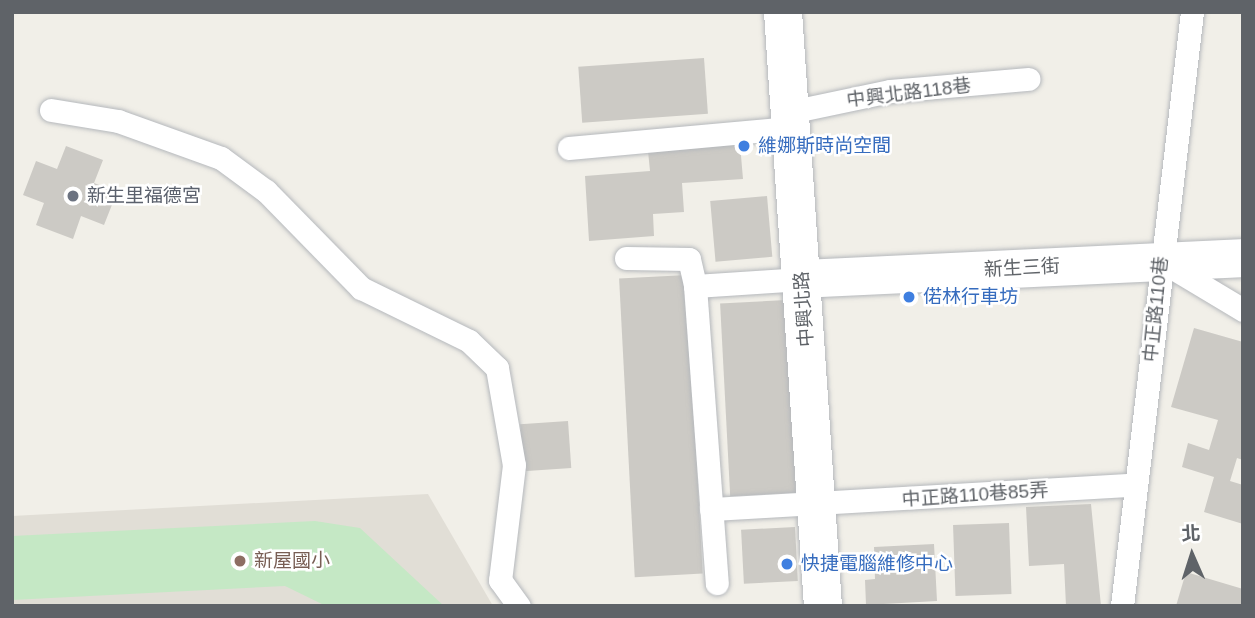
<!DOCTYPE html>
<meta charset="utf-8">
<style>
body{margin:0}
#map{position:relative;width:1255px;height:618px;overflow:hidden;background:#f1efe8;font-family:Helvetica,"Noto Sans TC",sans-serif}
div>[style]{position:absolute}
.education>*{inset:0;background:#e1ded6}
.green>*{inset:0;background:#c5e8c5}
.building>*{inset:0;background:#cccac5;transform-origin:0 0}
.roads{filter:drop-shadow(0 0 2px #b5b8bc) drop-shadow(0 0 2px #b5b8bc)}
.lane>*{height:23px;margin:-11.5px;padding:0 11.5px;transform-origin:11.5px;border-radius:11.5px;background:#fff}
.street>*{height:38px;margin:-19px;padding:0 19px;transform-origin:19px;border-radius:19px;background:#fff}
.secondary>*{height:38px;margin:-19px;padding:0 19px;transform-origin:19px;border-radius:19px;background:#fff}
.dots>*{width:19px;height:19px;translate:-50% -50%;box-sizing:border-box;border:4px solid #fff;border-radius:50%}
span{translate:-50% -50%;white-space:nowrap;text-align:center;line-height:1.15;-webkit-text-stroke:5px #fff;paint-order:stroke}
.street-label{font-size:19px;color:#5f6368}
.shop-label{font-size:19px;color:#366cbe}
.left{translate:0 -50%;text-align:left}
.worship-label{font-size:19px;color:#5b616d}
.education-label{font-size:19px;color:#785e54}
.frame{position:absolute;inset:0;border:14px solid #5f6368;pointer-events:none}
.north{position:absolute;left:1157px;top:520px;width:70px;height:70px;-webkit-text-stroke:5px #fff;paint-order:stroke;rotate:357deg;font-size:19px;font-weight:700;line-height:28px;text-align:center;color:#5f6368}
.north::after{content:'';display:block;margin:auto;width:24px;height:32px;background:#5f6368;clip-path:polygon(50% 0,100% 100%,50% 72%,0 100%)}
</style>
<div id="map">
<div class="education">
<div style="clip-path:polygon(428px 494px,493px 606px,12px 606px,12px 516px)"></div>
</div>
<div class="green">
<div style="clip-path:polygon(315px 521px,360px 528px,444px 606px,326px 606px,285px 586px,12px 600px,12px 536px)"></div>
</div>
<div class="building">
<div style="left:704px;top:58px;width:56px;height:126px;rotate:86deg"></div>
<div style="clip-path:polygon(740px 144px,743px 179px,682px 183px,684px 212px,653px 214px,654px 236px,589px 241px,585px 176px,650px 171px,648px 151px)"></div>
<div style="clip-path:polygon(66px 146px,103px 160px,94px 183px,117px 192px,104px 225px,81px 216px,73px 239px,36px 225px,44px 203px,23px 195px,36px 161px,57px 169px)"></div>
<div style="left:767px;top:196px;width:61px;height:57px;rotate:85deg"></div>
<div style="left:687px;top:275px;width:299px;height:68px;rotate:87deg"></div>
<div style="left:786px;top:300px;width:193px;height:66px;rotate:87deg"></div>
<div style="clip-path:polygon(1194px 328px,1243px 342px,1243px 460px,1237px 458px,1230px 481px,1243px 485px,1243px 524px,1204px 512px,1214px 477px,1182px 467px,1188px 443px,1209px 450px,1218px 420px,1171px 407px)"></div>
<div style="left:568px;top:421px;width:47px;height:48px;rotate:86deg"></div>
<div style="clip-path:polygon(1091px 504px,1101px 606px,1066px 606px,1064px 564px,1029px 566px,1026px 507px)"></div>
<div style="left:1009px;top:523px;width:71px;height:56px;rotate:88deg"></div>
<div style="left:795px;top:527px;width:54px;height:54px;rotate:87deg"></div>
<div style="clip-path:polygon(934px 544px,937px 601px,866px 605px,865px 580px,875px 579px,874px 547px)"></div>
<div style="clip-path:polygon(1186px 572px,1243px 589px,1243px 606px,1176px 606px)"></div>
</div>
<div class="roads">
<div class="lane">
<div style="left:51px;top:110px;width:68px;rotate:9.3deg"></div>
<div style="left:118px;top:121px;width:109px;rotate:19.8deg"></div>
<div style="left:221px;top:158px;width:56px;rotate:36.3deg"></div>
<div style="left:266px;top:191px;width:136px;rotate:45.6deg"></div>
<div style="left:361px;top:288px;width:120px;rotate:26.1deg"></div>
<div style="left:469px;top:341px;width:39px;rotate:44deg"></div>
<div style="left:497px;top:368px;width:98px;rotate:80.1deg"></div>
<div style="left:514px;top:465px;width:116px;rotate:96.9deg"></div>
<div style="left:500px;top:580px;width:32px;rotate:54deg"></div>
<div style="left:790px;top:112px;width:102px;rotate:-11.9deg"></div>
<div style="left:890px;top:91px;width:139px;rotate:-5deg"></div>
<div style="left:569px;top:148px;width:222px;rotate:-5.2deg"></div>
<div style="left:626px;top:258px;width:63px;rotate:0.9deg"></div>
<div style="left:689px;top:259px;width:28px;rotate:77deg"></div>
<div style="left:695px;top:286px;width:107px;rotate:-3.7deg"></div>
<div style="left:1168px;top:265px;width:87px;rotate:31deg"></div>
<div style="left:695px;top:286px;width:298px;rotate:85.8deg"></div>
<div style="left:711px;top:509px;width:423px;rotate:-3.3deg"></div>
<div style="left:1122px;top:606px;width:598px;rotate:-83.28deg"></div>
</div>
<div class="street">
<div style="left:802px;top:279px;width:441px;rotate:-2.7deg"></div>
</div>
<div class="secondary">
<div style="left:783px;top:12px;width:595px;rotate:86.15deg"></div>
</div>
</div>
<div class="dots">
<div style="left:744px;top:146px;background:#3f7fe0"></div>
<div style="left:73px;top:196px;background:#6b7280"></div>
<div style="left:909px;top:297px;background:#3f7fe0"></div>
<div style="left:240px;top:561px;background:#8d6e63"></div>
<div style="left:787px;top:564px;background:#3f7fe0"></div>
</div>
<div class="street-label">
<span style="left:909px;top:93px;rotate:-7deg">中興北路118巷</span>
<span style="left:1022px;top:268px;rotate:-3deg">新生三街</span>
<span style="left:804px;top:309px;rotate:-94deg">中興北路</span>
<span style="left:1156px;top:309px;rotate:-84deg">中正路110巷</span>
<span style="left:975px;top:495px;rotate:-4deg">中正路110巷85弄</span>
</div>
<div class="shop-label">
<span class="left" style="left:758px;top:146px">維娜斯時尚空間</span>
<span class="left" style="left:923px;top:297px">偌林行車坊</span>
<span class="left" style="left:801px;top:564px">快捷電腦維修中心</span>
</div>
<div class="worship-label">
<span class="left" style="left:87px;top:196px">新生里福德宮</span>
</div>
<div class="education-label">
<span class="left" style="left:254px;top:561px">新屋國小</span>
</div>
<div class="frame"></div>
<div class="north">北</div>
</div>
